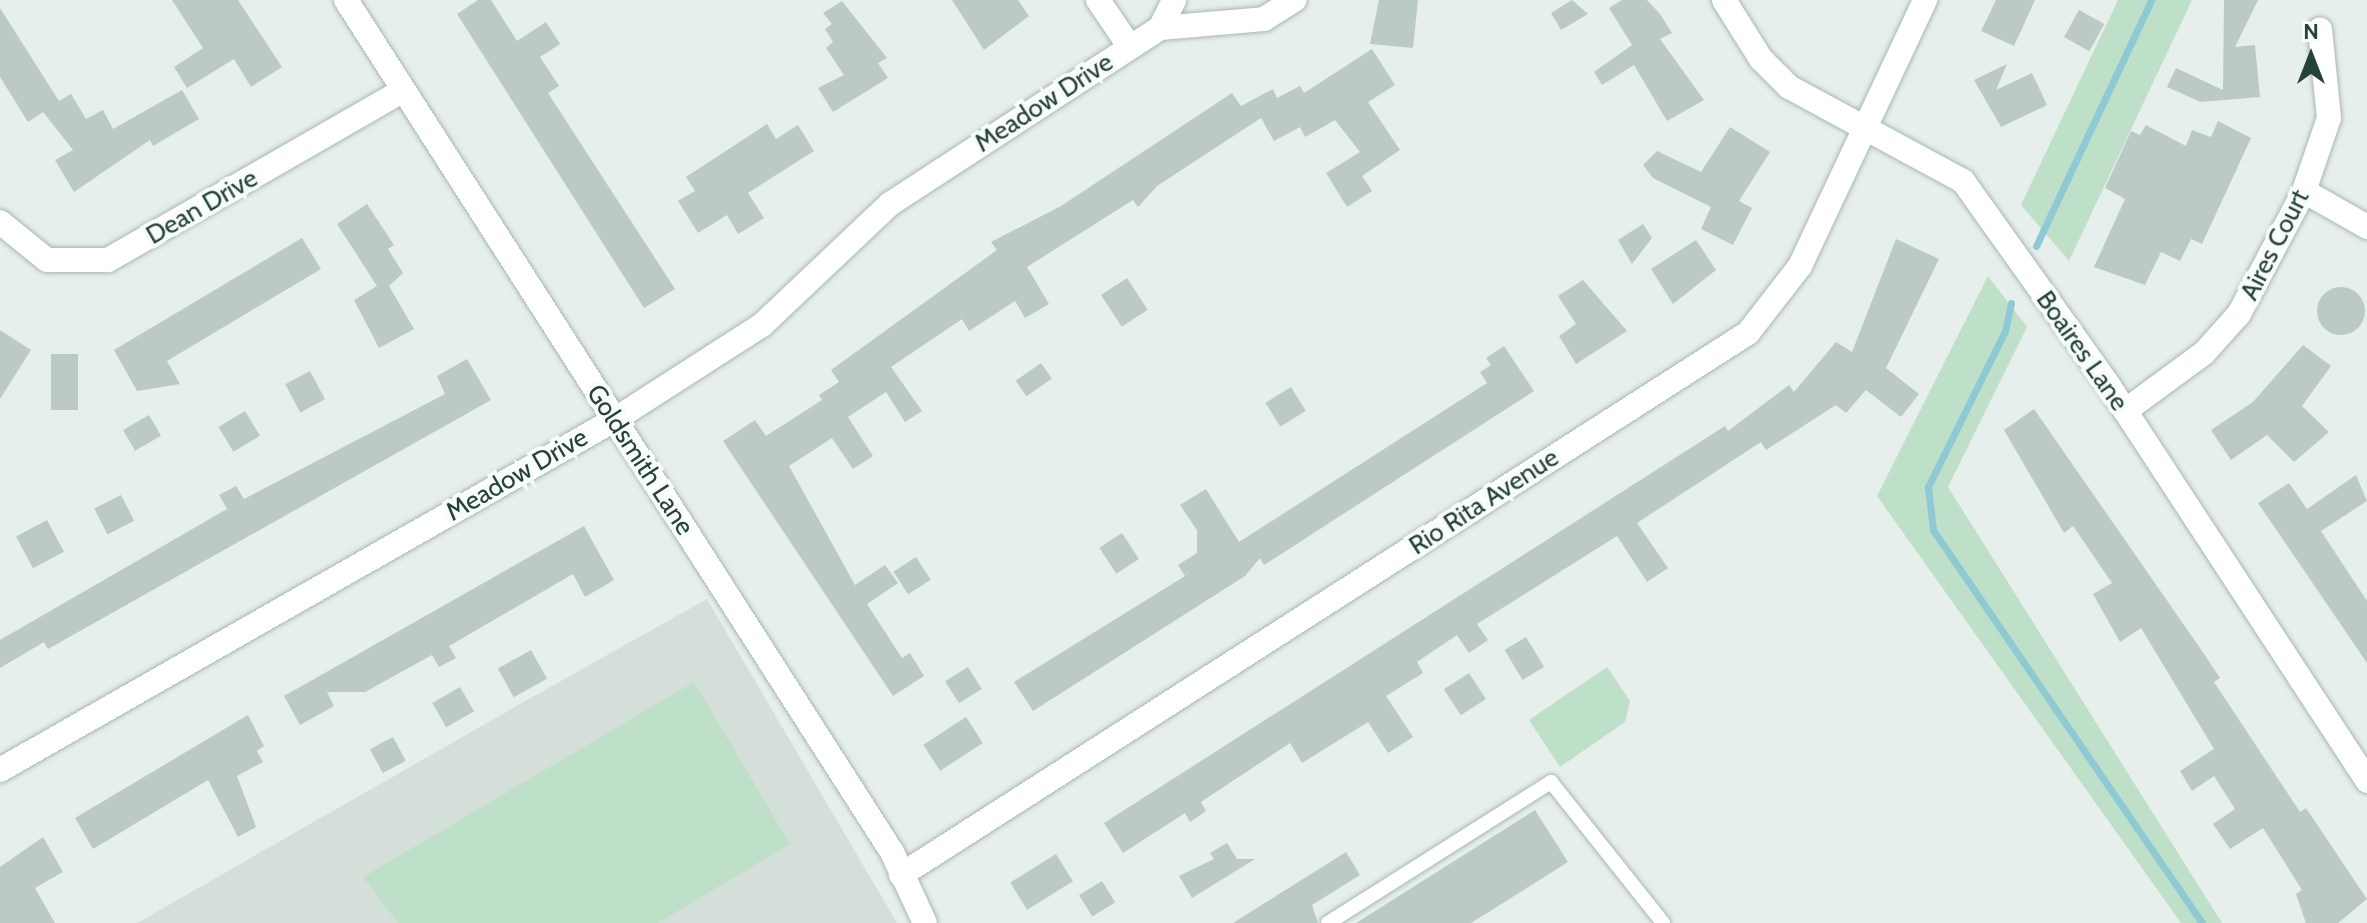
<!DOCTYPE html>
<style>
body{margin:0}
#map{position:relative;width:2367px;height:923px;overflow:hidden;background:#e6efeb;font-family:Cabin,sans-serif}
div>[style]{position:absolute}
.built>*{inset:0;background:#d4dfda}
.green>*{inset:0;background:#bfe0c8}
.stream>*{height:7px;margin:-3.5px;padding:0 3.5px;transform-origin:3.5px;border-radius:3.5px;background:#8ec9d4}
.building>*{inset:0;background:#bbcac4;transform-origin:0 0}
.round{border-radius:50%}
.roads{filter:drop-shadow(0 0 2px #a8b8b2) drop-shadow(0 0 2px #a8b8b2)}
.service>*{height:14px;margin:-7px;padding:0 7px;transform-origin:7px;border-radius:7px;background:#fff}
.minor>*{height:24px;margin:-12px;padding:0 12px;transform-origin:12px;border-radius:12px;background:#fff}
.tertiary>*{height:24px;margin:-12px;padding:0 12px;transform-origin:12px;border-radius:12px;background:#fff}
span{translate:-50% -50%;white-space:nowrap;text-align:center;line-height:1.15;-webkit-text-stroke:8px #f7fbf9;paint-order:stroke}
.street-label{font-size:26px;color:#24423a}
.north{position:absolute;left:2271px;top:16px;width:80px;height:80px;-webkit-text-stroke:6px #f7fbf9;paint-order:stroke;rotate:0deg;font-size:22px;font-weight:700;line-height:32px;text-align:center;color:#24423a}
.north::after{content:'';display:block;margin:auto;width:28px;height:36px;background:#24423a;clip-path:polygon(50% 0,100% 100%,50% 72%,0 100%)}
</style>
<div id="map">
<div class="built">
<div style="clip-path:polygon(707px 599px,897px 923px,137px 923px,527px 700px)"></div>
</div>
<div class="green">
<div style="clip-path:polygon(2118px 0,2192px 0,2069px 261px,2021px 205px)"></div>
<div style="clip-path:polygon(1988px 276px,2027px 327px,1948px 487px,2222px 923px,2181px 923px,1877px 496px)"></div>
<div style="clip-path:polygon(1607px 667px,1630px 701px,1625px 722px,1560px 767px,1529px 720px)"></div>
<div style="clip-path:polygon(694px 682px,790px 844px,658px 923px,398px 923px,363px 877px)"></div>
</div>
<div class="stream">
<div style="left:2036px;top:246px;width:272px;rotate:-64.9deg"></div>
<div style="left:2011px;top:303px;width:29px;rotate:102deg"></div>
<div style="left:2005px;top:331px;width:174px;rotate:116.3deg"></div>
<div style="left:1928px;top:487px;width:43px;rotate:83.4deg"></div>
<div style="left:1933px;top:530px;width:476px;rotate:55.6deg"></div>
</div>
<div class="building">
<div style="clip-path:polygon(172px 0,238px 0,282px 67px,251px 87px,234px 59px,187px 88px,174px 67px,203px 48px)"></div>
<div style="clip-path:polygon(478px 0,491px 0,517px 41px,546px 22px,560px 44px,540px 57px,559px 86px,548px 93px,675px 289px,644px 308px,457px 14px)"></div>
<div style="clip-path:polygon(952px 0,1018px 0,1029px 16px,984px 50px)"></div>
<div style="clip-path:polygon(1379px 0,1418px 0,1413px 48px,1370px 44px)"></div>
<div style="clip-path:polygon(1572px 0,1588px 14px,1561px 30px,1551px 13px)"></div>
<div style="clip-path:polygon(1622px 0,1647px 0,1660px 14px,1672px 33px,1660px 39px,1704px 100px,1667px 121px,1634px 65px,1602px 85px,1594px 72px,1632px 45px,1609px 8px)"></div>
<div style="clip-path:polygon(1996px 0,2035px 0,2014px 46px,1981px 31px)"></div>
<div style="clip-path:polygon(2224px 0,2258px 0,2235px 47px,2255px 45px,2260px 97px,2201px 102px,2167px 87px,2176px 68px,2223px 90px)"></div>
<div style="clip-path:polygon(842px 1px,887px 58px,878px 63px,888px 78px,833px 112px,818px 88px,844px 75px,826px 48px,833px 42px,825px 29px,832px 24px,823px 13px)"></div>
<div style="clip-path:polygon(0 8px,59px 101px,71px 94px,86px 119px,103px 110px,113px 129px,182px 90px,199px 119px,153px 146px,150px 140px,74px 192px,55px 160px,73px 150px,43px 112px,28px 122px,0 77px)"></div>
<div style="left:2079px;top:10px;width:29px;height:31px;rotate:29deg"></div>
<div style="clip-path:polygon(1372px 49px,1395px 85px,1368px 102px,1400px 150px,1362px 176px,1372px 191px,1347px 207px,1326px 173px,1360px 152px,1335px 120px,1305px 137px,1300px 127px,1274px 141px,1261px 118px,1157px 186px,1138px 207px,1133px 200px,1027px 267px,1049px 304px,1025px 318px,1015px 301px,969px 331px,962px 319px,891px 367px,922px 411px,905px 422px,886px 392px,848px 417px,873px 456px,853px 469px,832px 438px,789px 466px,855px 585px,885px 565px,898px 583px,867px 604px,902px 658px,910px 653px,924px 676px,893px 696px,723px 441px,755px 420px,766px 436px,822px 400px,819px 395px,839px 382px,831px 370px,997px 250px,991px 242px,1061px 206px,1232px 93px,1241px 106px,1273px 89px,1277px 98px,1300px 86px,1304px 93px)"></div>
<div style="clip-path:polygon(2007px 64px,1996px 90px,2032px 73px,2047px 105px,2001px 127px,1974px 80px)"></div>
<div style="clip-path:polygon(2218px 121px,2251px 138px,2202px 244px,2191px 239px,2180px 261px,2161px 252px,2145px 285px,2094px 267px,2125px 199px,2105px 188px,2131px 131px,2140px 135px,2146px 125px,2186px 146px,2192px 130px,2211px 137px)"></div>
<div style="clip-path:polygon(767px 124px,776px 139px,798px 125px,814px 151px,748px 193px,764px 218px,738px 234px,727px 215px,698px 233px,678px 201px,695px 191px,686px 177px)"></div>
<div style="clip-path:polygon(1730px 127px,1770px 152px,1739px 201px,1752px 208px,1733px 245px,1701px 229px,1711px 207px,1653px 178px,1643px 165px,1657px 151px,1701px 172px)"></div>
<div style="clip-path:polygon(367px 204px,394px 245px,388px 249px,403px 273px,389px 286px,414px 329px,379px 348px,354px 300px,377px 286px,337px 224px)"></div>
<div style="clip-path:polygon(1643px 224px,1652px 238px,1632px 264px,1618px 240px)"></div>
<div style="clip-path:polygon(302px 238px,321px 269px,167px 361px,180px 384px,137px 391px,114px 350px)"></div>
<div style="clip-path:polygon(1896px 239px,1939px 259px,1886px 368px,1919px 394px,1901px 417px,1866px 390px,1846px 413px,1836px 405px,1766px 450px,1761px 442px,1637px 523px,1668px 568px,1647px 582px,1617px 536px,1477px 624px,1488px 640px,1469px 653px,1457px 635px,1417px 662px,1423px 673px,1386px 696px,1413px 737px,1388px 753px,1368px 722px,1302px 763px,1290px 743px,1201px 802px,1206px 811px,1199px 816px,1190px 822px,1185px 813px,1123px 853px,1104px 823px,1725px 426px,1728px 431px,1789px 385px,1794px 392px,1836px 342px,1852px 352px)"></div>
<div style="clip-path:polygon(1696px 240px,1716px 270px,1673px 304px,1651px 269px)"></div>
<div style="left:1127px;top:278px;width:38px;height:31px;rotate:57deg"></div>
<div style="clip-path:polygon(1583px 280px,1627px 331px,1576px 364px,1559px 336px,1576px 324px,1558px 296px)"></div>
<div class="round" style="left:2317px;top:287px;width:48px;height:48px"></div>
<div style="clip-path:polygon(0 330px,31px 350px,0 399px)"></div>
<div style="clip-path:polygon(2303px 345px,2331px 366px,2302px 406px,2329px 432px,2294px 462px,2267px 435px,2231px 460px,2211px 430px,2253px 402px)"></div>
<div style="clip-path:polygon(1504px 346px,1534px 391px,1264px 565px,1260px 558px,1245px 576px,1033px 711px,1014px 682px,1185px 576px,1178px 565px,1197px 553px,1197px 530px,1180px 505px,1206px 489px,1239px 542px,1487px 383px,1480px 372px,1491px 365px,1486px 358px)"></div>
<div style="left:51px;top:354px;width:27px;height:56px"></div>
<div style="clip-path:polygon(467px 359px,491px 400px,48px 649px,44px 642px,0 668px,0 640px,227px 509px,219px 495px,236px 486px,244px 499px,445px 394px,437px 376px)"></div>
<div style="left:1041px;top:363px;width:19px;height:31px;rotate:55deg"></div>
<div style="left:310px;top:371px;width:32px;height:28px;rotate:62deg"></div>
<div style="left:1291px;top:387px;width:28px;height:30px;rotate:58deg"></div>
<div style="clip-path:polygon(2034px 409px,2200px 648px,2220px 678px,2214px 682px,2300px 812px,2306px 808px,2367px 899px,2338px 923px,2306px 923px,2296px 894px,2302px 890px,2263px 828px,2230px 849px,2213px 824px,2235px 809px,2214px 776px,2192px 791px,2180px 771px,2214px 749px,2141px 628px,2120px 642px,2093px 594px,2112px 583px,2073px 526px,2064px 533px,2004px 430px)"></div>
<div style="left:245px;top:411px;width:29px;height:31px;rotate:59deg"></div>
<div style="left:149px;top:415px;width:24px;height:30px;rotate:60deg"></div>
<div style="clip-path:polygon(2356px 475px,2367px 501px,2321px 531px,2367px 601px,2367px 663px,2258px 503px,2289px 483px,2307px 509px)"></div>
<div style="left:121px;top:495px;width:29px;height:30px;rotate:63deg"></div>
<div style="left:47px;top:520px;width:36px;height:35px;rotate:62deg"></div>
<div style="clip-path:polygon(584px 526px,614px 580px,585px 597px,573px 574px,449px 646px,456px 658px,439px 667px,432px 655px,365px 692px,327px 692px,334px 706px,300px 725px,284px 696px)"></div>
<div style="left:1122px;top:533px;width:31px;height:27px;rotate:57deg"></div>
<div style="left:916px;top:557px;width:27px;height:27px;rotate:57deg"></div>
<div style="left:1526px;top:637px;width:35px;height:25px;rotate:59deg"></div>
<div style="left:531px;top:650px;width:33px;height:38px;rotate:61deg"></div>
<div style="left:968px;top:667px;width:26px;height:27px;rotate:58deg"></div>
<div style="left:1469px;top:673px;width:31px;height:30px;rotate:57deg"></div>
<div style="left:460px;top:687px;width:28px;height:32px;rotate:60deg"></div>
<div style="clip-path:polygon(248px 715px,264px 746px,257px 751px,263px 762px,237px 776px,256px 827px,238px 837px,208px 780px,93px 849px,75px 818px)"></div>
<div style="left:966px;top:717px;width:31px;height:51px;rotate:57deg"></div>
<div style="left:393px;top:737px;width:27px;height:26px;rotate:62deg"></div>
<div style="clip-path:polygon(1535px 810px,1568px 862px,1471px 923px,1356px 923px)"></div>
<div style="clip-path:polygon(43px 837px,63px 872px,35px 888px,55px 923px,0 923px,0 867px)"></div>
<div style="clip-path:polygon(1227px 843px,1237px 859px,1255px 859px,1192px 898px,1179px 876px,1214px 859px,1210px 853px)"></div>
<div style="clip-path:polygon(1346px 852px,1360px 875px,1312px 905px,1318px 923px,1233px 923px)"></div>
<div style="left:1056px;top:854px;width:32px;height:54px;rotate:58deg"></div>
<div style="left:1102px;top:881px;width:25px;height:27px;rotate:58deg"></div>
</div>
<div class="roads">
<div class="service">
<div style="left:1328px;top:923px;width:264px;rotate:-32.3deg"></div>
<div style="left:1551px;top:782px;width:180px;rotate:51.5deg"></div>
</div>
<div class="minor">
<div style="left:1098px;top:0;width:57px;rotate:55.8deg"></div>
<div style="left:1724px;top:0;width:70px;rotate:57.9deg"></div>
<div style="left:1761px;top:59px;width:40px;rotate:45deg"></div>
<div style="left:1789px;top:87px;width:198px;rotate:28.4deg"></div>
<div style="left:1963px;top:181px;width:252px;rotate:54.5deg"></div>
<div style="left:2109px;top:386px;width:472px;rotate:56.8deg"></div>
<div style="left:1160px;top:28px;width:31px;rotate:-63deg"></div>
<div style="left:2304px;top:191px;width:73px;rotate:29.7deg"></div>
<div style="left:0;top:222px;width:60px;rotate:39deg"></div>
<div style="left:47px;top:260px;width:61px"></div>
<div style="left:108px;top:260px;width:339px;rotate:-29.9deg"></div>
<div style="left:2125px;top:411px;width:98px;rotate:-36.3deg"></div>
<div style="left:2204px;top:353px;width:52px;rotate:-48.1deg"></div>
<div style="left:2239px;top:314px;width:139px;rotate:-62.1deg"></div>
<div style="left:2304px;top:191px;width:77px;rotate:-71.1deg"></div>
<div style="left:2329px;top:118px;width:89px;rotate:-95.8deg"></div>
<div style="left:0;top:770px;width:707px;rotate:-29.68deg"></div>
<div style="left:614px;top:420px;width:176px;rotate:-32.7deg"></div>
<div style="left:762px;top:325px;width:176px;rotate:-43.4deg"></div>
<div style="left:890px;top:204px;width:322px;rotate:-33.1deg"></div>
<div style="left:1160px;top:28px;width:104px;rotate:-4.9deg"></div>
<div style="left:1264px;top:19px;width:36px;rotate:-32deg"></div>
<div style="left:901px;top:875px;width:1006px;rotate:-32.62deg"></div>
<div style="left:1748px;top:333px;width:85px;rotate:-52.2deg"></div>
<div style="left:1800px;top:266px;width:294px;rotate:-64.8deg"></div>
</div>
<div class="tertiary">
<div style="left:346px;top:0;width:1012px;rotate:57.35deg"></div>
<div style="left:892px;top:852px;width:78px;rotate:65.1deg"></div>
</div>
</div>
<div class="street-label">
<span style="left:1044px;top:103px;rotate:-33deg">Meadow Drive</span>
<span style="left:202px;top:207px;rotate:-30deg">Dean Drive</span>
<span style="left:2275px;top:245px;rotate:-63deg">Aires Court</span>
<span style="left:2082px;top:351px;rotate:55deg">Boaires Lane</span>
<span style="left:640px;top:460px;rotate:57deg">Goldsmith Lane</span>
<span style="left:517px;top:475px;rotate:-30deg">Meadow Drive</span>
<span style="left:1484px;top:502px;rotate:-33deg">Rio Rita Avenue</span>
</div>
<div class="north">N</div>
</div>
